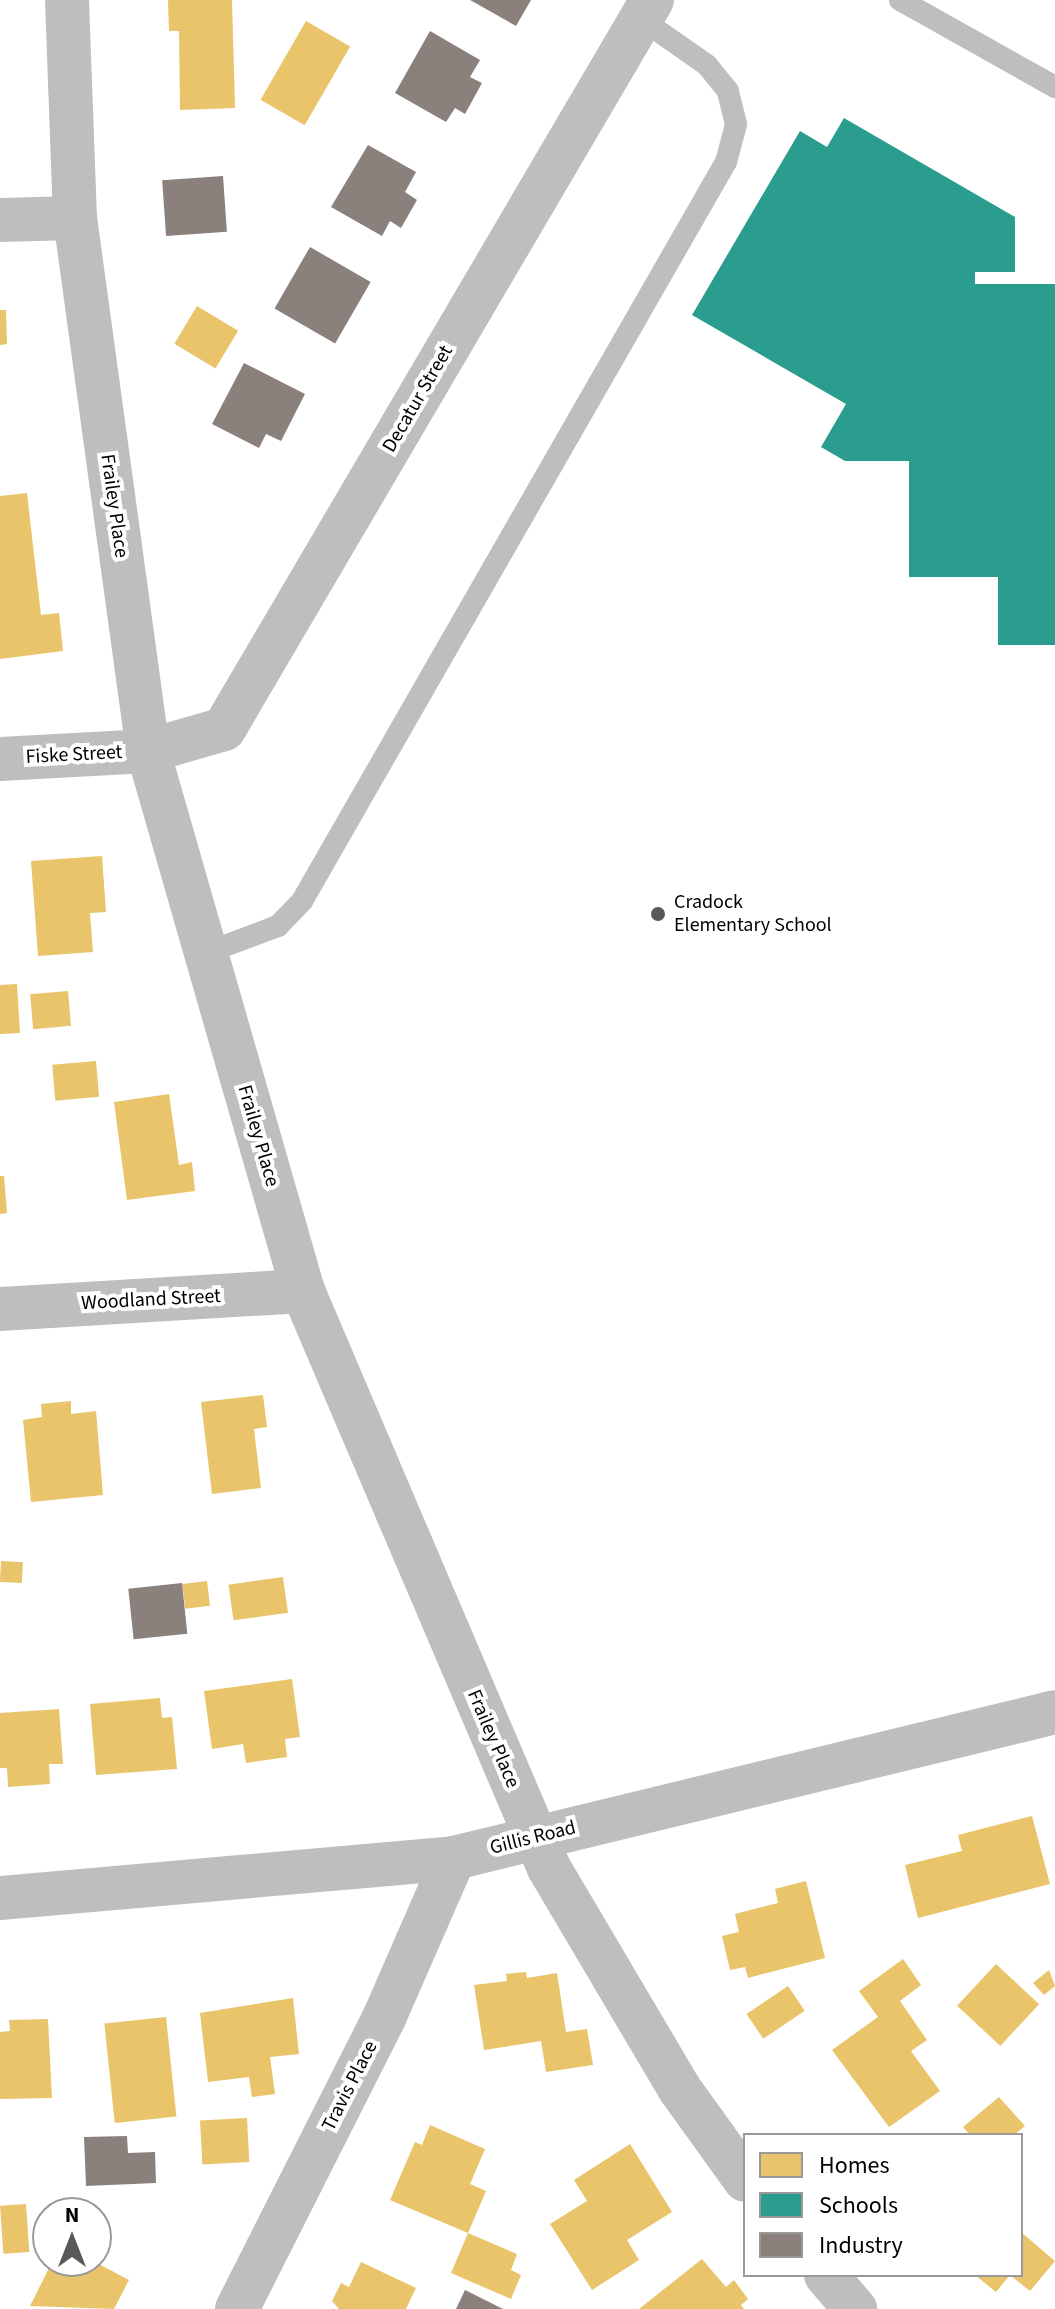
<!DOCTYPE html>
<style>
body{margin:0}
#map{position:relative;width:1055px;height:2309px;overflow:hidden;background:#fff;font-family:"Source Sans 3",sans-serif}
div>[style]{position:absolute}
.homes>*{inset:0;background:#e9c46a;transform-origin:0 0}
.schools>*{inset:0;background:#2a9d8f}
.industry>*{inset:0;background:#8a817c;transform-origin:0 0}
.service>*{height:22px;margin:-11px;padding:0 11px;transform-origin:11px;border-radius:11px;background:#bebebe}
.minor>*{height:44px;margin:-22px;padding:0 22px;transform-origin:22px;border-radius:22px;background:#bebebe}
.dots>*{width:22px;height:22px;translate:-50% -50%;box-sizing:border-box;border:4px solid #fff;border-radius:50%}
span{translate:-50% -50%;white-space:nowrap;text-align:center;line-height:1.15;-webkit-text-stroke:8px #fff;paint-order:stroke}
.street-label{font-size:20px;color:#000}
.poi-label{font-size:20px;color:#000}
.left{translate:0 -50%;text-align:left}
.legend{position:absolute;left:743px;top:2133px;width:280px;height:144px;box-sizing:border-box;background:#fff;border:2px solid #999;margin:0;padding:10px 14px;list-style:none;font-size:24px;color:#000}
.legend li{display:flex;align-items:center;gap:16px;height:40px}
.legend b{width:40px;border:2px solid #999}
.north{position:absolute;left:32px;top:2197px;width:80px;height:80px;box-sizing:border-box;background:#fff;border:2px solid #999;border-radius:50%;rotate:0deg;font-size:22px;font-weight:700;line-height:32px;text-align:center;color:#000}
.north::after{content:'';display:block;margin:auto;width:28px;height:36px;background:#595959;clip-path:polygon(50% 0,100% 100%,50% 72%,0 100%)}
</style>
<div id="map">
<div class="homes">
<div style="clip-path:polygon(168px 0,232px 0,235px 108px,180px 110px,179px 31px,169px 31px)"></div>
<div style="left:306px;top:21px;width:51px;height:91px;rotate:30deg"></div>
<div style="left:197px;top:306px;width:48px;height:44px;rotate:31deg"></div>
<div style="clip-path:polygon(0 310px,6px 310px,7px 344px,0 345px)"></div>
<div style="clip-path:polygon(27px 493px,41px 615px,59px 613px,63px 651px,0 659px,0 496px)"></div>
<div style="clip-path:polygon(102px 856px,106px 912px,90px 913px,93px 952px,38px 956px,31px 861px)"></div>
<div style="clip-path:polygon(17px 984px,20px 1033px,0 1034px,0 985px)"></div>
<div style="left:68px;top:991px;width:35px;height:38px;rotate:85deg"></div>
<div style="left:96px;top:1061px;width:36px;height:44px;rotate:85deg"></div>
<div style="clip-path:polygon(169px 1094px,179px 1165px,192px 1162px,195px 1191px,127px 1200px,114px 1102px)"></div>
<div style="clip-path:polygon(0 1176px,4px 1176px,7px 1213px,0 1214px)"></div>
<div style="clip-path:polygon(263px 1395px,267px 1427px,254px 1429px,261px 1488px,212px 1494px,201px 1402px)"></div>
<div style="clip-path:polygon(71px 1401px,71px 1414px,96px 1411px,103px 1495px,31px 1502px,23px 1420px,42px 1417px,41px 1404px)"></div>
<div style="left:1px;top:1561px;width:22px;height:21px;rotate:3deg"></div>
<div style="left:283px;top:1577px;width:36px;height:55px;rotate:82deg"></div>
<div style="left:207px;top:1581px;width:25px;height:25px;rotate:83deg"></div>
<div style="clip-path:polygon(292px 1679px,300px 1737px,285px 1739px,287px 1757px,246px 1763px,243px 1744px,212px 1749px,204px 1691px)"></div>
<div style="clip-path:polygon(160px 1698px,162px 1718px,172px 1717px,177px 1769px,96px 1775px,90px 1704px)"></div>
<div style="clip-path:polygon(59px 1709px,63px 1764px,49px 1764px,50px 1784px,8px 1787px,7px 1768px,0 1768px,0 1713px)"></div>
<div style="clip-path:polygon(1032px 1816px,1050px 1884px,918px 1918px,905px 1865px,962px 1851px,958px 1835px)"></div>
<div style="clip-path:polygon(806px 1881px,825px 1958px,748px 1978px,745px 1967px,730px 1970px,722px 1936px,739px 1932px,735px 1914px,778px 1903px,775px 1889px)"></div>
<div style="clip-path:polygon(903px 1959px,921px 1985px,900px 2001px,927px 2040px,911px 2051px,940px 2091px,889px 2127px,832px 2050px,878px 2017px,859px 1991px)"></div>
<div style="left:996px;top:1964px;width:59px;height:57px;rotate:43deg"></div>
<div style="clip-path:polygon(1049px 1970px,1055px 1986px,1044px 1995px,1033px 1983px)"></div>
<div style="clip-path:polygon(526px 1972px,527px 1978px,557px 1973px,566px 2032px,587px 2029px,593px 2065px,546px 2072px,541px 2041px,484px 2050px,474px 1985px,507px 1981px,506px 1974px)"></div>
<div style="left:788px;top:1986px;width:30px;height:50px;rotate:56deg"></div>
<div style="clip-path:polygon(293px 1998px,299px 2054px,270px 2057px,275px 2094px,252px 2097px,249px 2077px,208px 2082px,200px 2013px)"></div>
<div style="left:166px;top:2017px;width:100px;height:62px;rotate:84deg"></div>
<div style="clip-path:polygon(48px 2019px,52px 2098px,0 2099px,0 2032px,10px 2031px,9px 2020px)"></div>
<div style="clip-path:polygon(999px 2097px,1025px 2126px,1014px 2135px,970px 2135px,963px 2127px)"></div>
<div style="left:247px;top:2118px;width:44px;height:47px;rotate:87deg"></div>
<div style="clip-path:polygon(430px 2125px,485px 2149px,470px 2184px,486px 2191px,468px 2233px,390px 2200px,415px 2142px,422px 2145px)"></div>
<div style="clip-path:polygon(630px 2144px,672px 2212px,627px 2240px,639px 2260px,592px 2290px,550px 2224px,587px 2201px,574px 2180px)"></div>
<div style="left:26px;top:2204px;width:48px;height:26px;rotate:86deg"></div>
<div style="clip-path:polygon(1021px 2232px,1055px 2261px,1030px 2291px,1010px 2275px,996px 2292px,975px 2275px,1021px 2275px)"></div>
<div style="clip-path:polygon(468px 2233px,517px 2254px,511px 2270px,521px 2275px,511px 2299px,451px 2273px)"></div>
<div style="clip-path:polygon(48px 2246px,48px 2261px,93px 2261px,129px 2280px,114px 2309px,30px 2306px,51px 2264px,42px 2259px)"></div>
<div style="clip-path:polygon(702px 2259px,726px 2287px,734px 2280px,748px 2299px,741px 2305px,744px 2309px,639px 2309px)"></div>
<div style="clip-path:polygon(361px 2262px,416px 2288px,406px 2309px,339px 2309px,332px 2301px,341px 2283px,349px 2287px)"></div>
</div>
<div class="schools">
<div style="clip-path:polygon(844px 118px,1015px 217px,1015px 272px,975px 272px,975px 284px,1055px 284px,1055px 645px,998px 645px,998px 577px,909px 577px,909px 461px,845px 461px,821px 447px,846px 404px,692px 315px,800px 131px,827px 147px)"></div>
</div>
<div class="industry">
<div style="clip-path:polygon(470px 0,531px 0,516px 26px)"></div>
<div style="clip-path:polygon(430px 31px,480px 60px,470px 77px,482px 83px,465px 114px,455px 108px,446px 122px,395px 93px)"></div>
<div style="clip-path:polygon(368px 145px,416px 172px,405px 192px,417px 200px,401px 228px,390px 221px,382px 236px,331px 207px)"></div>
<div style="left:223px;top:176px;width:56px;height:61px;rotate:86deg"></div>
<div style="left:310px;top:247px;width:70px;height:71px;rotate:30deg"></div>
<div style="clip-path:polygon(244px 363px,305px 394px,281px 441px,266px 434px,259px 448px,212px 424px)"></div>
<div style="left:182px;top:1583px;width:51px;height:54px;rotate:84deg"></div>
<div style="clip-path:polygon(127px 2136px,128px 2153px,155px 2152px,156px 2183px,86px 2186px,84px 2137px)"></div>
<div style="clip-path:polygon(465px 2290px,503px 2309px,456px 2309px)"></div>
</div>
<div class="service">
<div style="left:900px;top:0;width:178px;rotate:29.3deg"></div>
<div style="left:206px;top:953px;width:77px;rotate:-20.6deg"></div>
<div style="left:278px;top:926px;width:35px;rotate:-46deg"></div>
<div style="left:302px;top:901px;width:852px;rotate:-60.16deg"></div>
<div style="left:726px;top:162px;width:39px;rotate:-75deg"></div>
<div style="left:736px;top:124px;width:34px;rotate:-104deg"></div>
<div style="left:728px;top:91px;width:33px;rotate:-129deg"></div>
<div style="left:707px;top:65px;width:80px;rotate:-145.1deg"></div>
</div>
<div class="minor">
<div style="left:67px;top:0;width:218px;rotate:87.9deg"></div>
<div style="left:75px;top:218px;width:538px;rotate:82.2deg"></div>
<div style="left:148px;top:751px;width:562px;rotate:73.98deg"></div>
<div style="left:303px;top:1291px;width:627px;rotate:66.91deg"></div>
<div style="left:549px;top:1868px;width:256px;rotate:59.4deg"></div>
<div style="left:679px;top:2088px;width:113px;rotate:54.3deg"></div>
<div style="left:0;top:220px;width:75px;rotate:-1.5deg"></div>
<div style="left:0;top:759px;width:148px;rotate:-3.1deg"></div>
<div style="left:148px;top:751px;width:79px;rotate:-16.1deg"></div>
<div style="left:224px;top:729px;width:845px;rotate:-59.58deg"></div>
<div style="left:0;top:1309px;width:304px;rotate:-3.4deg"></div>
<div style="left:0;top:1898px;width:456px;rotate:-5deg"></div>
<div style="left:454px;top:1858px;width:618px;rotate:-13.65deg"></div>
<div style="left:826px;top:2275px;width:45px;rotate:49.5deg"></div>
<div style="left:237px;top:2309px;width:326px;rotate:-63.2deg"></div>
<div style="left:384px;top:2018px;width:175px;rotate:-66.4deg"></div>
</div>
<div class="dots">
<div style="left:658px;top:914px;background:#595959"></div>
</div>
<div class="street-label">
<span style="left:418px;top:399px;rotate:-60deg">Decatur Street</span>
<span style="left:114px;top:506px;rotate:82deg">Frailey Place</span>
<span style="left:74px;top:755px;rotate:-3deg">Fiske Street</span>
<span style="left:258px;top:1136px;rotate:74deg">Frailey Place</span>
<span style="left:151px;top:1300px;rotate:-3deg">Woodland Street</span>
<span style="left:493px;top:1739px;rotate:67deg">Frailey Place</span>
<span style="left:533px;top:1838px;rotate:-14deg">Gillis Road</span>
<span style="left:350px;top:2086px;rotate:-63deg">Travis Place</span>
</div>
<div class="poi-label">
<span class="left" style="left:674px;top:914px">Cradock<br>Elementary School</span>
</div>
<ul class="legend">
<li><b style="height:22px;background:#e9c46a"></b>Homes</li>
<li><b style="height:22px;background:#2a9d8f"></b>Schools</li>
<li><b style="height:22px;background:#8a817c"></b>Industry</li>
</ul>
<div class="north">N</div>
</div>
